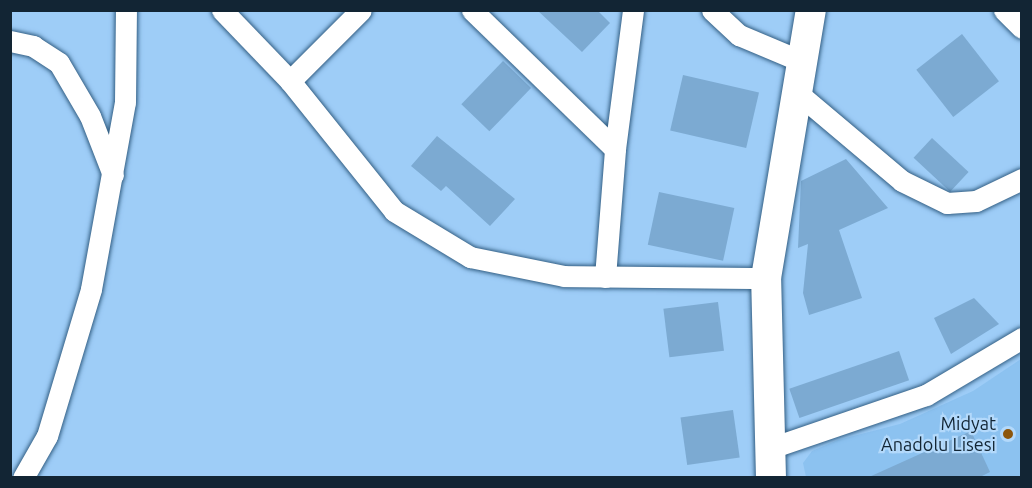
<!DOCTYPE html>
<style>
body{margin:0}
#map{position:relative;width:1032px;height:488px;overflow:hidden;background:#9ecdf7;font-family:Ubuntu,sans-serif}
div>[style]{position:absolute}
.built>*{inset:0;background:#8cc2f0}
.building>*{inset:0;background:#7caad2;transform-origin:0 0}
.roads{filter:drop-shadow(0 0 2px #335f84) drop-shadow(0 0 2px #335f84)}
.minor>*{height:21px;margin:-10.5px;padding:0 10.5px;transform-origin:10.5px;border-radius:10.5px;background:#fff}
.secondary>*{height:30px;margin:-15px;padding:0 15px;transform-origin:15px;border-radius:15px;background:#fff}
.dots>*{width:16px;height:16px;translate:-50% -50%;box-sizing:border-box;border:3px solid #b3d9fb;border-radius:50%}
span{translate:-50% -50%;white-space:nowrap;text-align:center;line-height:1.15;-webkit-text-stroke:4.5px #b3d9fb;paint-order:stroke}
.poi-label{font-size:18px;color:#122534}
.right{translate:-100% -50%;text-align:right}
.frame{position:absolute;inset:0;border:12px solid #122534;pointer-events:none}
</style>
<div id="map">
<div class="built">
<div style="clip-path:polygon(1021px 359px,1021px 477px,806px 477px,803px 463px,812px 451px,838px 440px,900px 424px,973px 391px)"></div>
</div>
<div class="building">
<div style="clip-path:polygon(537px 10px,597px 10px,610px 23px,582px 52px)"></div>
<div style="left:962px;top:34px;width:60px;height:58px;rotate:52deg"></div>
<div style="left:503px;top:61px;width:39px;height:60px;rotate:44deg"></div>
<div style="left:683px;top:75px;width:78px;height:57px;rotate:13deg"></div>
<div style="clip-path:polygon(437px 136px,515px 199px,490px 226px,446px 186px,441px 191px,411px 166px)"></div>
<div style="left:932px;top:138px;width:50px;height:27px;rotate:43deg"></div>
<div style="clip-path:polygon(846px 159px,888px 208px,839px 230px,862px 298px,809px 315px,803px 293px,808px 244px,798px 248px,801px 181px)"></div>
<div style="left:659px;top:192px;width:77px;height:54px;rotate:12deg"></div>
<div style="clip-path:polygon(974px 298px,999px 324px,951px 354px,934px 318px)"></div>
<div style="left:718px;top:302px;width:49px;height:55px;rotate:83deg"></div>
<div style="left:899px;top:351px;width:31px;height:116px;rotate:71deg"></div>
<div style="left:733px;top:410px;width:48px;height:53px;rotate:82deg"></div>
<div style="clip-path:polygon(971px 431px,990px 472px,980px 477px,869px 477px)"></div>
</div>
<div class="roads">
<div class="minor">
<div style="left:222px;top:10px;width:98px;rotate:46.2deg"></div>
<div style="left:290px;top:81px;width:166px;rotate:51.3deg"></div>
<div style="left:394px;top:211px;width:89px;rotate:31.2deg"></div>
<div style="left:470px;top:257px;width:96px;rotate:11.4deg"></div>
<div style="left:564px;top:276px;width:202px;rotate:0.6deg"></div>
<div style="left:472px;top:10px;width:199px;rotate:44.2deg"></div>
<div style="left:712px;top:10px;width:37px;rotate:43deg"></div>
<div style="left:739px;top:35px;width:67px;rotate:22.8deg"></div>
<div style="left:1004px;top:10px;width:25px;rotate:45deg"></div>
<div style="left:10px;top:41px;width:24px;rotate:12deg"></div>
<div style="left:33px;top:46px;width:31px;rotate:33deg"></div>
<div style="left:59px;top:63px;width:61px;rotate:59.7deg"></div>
<div style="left:90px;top:116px;width:63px;rotate:68.7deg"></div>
<div style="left:290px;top:81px;width:100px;rotate:-45deg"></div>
<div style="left:800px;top:95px;width:133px;rotate:40.1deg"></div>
<div style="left:902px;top:181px;width:50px;rotate:26.1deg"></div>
<div style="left:947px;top:203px;width:29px;rotate:-4deg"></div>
<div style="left:976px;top:201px;width:51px;rotate:-25.6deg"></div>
<div style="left:605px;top:277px;width:128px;rotate:-85.5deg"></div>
<div style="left:615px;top:149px;width:140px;rotate:-82.6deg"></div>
<div style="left:768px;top:449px;width:167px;rotate:-18.9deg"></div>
<div style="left:926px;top:395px;width:112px;rotate:-30.7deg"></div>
<div style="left:23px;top:478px;width:48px;rotate:-60.3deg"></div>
<div style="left:47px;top:436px;width:153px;rotate:-73.3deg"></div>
<div style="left:91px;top:289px;width:190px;rotate:-79.7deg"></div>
<div style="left:125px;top:102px;width:92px;rotate:-89.4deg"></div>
</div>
<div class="secondary">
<div style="left:771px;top:478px;width:200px;rotate:-91.4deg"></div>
<div style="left:766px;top:278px;width:272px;rotate:-80.5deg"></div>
</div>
</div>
<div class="dots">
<div style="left:1008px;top:434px;background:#8d560c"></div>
</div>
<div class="poi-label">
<span class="right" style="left:996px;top:434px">Midyat<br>Anadolu Lisesi</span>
</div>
<div class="frame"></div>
</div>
